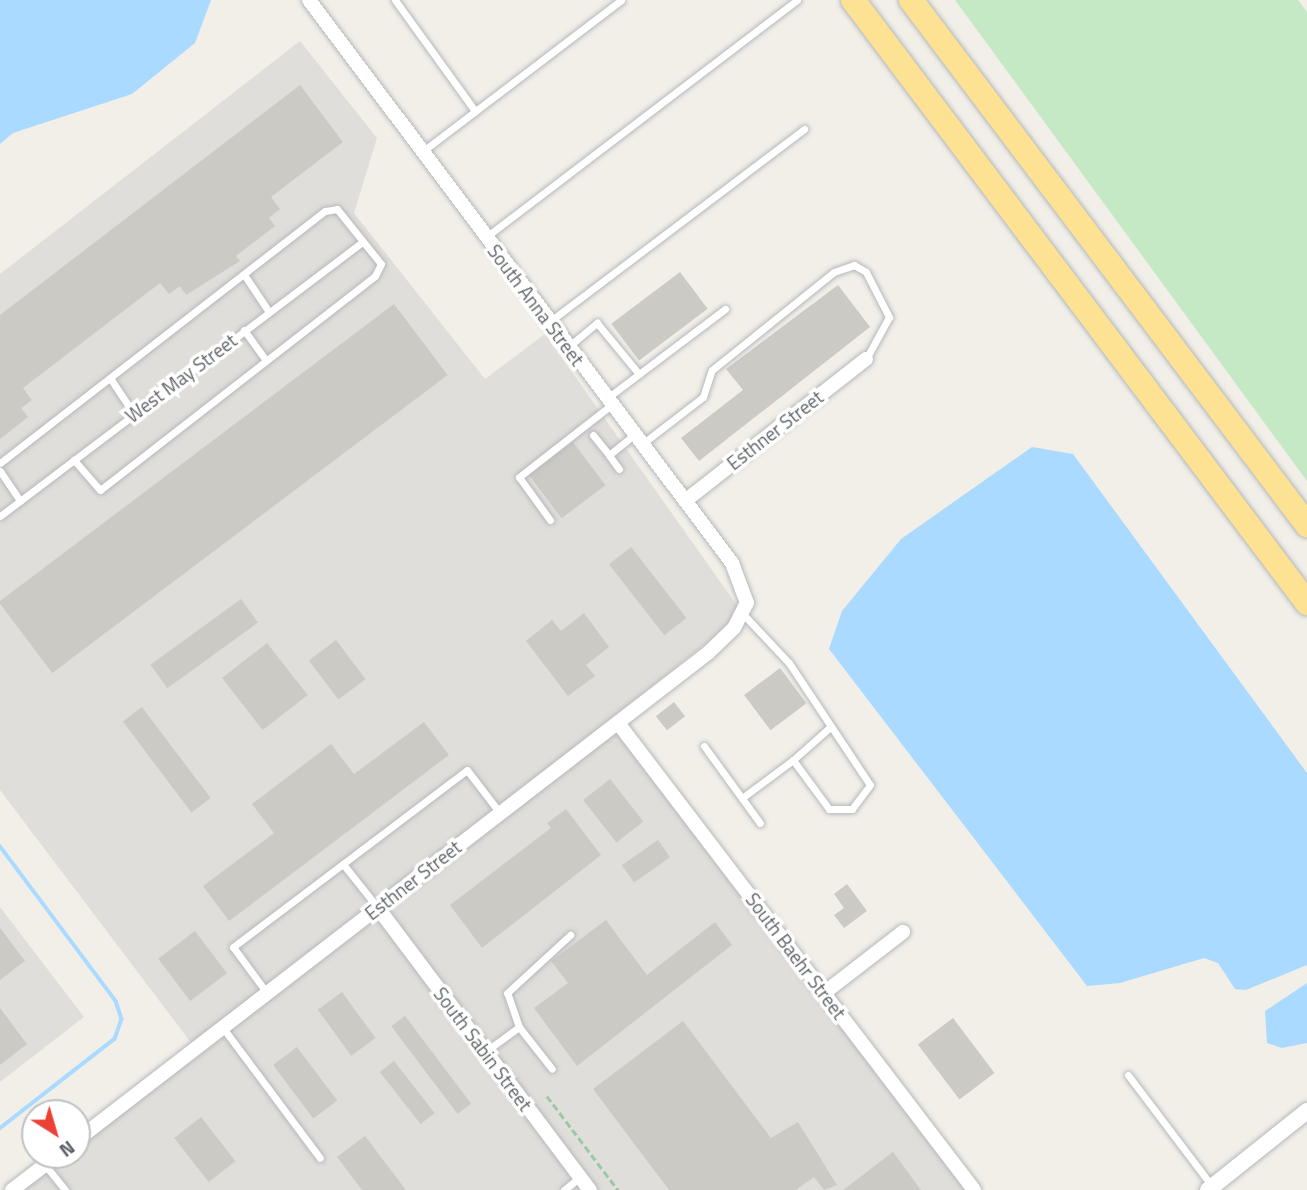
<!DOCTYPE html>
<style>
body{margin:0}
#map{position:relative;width:1307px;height:1190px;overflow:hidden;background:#f1efe8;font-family:"Titillium Web",sans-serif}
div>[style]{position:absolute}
.industrial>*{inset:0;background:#e0deda}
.green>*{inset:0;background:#c5e8c5}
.water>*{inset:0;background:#aadaff}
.stream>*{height:3.5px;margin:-1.75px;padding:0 1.75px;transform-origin:1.75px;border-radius:1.75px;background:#aadaff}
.building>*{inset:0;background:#cccac5;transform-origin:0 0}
.path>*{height:2.5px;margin-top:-1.25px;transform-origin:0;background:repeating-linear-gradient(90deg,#9cc7a9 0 7px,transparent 0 10.5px)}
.roads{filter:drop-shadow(0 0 2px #b5b8bc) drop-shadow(0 0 2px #b5b8bc)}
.service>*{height:7px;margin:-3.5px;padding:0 3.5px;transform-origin:3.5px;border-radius:3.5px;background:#fff}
.minor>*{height:14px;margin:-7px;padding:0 7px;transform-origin:7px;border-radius:7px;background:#fff}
.tertiary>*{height:16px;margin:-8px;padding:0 8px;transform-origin:8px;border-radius:8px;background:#fff}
.motorway>*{height:24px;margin:-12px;padding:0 12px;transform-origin:12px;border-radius:12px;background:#fde293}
span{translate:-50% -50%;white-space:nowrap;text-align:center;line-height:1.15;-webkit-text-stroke:7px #fff;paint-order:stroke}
.street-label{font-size:19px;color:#5f6368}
.north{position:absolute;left:21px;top:1099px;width:70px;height:70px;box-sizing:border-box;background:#fff;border:2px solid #bfc1c3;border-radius:50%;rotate:143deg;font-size:19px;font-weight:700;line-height:28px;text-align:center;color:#5f6368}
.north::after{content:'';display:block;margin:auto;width:24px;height:32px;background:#ea4335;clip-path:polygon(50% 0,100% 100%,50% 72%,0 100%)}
</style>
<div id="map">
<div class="industrial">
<div style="clip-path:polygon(300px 41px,377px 138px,354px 213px,485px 379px,545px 334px,743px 614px,266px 992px,618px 723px,971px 1190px,11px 1190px,57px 1155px,77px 1155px,77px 1139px,195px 1048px,0 790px,0 274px)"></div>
<div style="clip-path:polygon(0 907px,84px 1017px,0 1082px)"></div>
</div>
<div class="green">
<div style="clip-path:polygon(955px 0,1298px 0,1307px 12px,1307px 481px)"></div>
</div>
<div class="water">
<div style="clip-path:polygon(0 0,211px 0,195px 43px,132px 94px,13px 133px,0 144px)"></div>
<div style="clip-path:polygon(1032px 447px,1073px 454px,1307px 773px,1307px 965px,1246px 990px,1235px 989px,1218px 963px,1204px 958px,1120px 983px,1087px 986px,829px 649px,842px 611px,901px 539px)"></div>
<div style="clip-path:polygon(1307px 983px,1307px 1043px,1282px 1048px,1267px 1043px,1265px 1011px)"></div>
</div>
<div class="stream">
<div style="left:0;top:846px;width:194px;rotate:53.2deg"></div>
<div style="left:116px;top:1001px;width:19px;rotate:72deg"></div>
<div style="left:122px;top:1019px;width:21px;rotate:109deg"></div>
<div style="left:115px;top:1039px;width:146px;rotate:142deg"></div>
</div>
<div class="building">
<div style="clip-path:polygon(300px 85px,343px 142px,271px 197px,280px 209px,269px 218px,275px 226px,236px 256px,240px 261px,186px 295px,180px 286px,169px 294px,160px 283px,23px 388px,32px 400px,21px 408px,28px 417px,0 439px,0 315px)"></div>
<div style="left:680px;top:272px;width:46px;height:86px;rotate:53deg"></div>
<div style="clip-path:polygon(838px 285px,870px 327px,699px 461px,681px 438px,743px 390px,726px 369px)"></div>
<div style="left:394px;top:304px;width:89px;height:495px;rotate:53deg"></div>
<div style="left:573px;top:442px;width:54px;height:55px;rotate:53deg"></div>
<div style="left:631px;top:547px;width:90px;height:28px;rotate:52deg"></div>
<div style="left:241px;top:599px;width:29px;height:112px;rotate:54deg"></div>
<div style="clip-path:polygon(584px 613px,609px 647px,586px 665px,595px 676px,568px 696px,526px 641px,552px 620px,561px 631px)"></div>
<div style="left:336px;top:640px;width:49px;height:34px;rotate:53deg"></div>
<div style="left:267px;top:643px;width:66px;height:57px;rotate:52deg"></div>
<div style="left:780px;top:668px;width:44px;height:45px;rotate:53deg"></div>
<div style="left:674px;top:702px;width:18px;height:23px;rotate:52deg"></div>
<div style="left:142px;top:707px;width:114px;height:24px;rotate:53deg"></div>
<div style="clip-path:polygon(424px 722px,449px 755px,229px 921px,203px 886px,274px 833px,252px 804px,331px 744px,354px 774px)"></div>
<div style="left:610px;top:779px;width:54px;height:34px;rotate:52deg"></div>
<div style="clip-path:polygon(566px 809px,601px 855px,482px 948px,450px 905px,551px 828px,547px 823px)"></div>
<div style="left:658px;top:840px;width:21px;height:44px;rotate:55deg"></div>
<div style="clip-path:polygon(847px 884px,867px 911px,844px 928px,834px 915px,844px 908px,834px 894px)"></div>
<div style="clip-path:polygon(606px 920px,647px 975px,715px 922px,732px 945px,577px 1066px,534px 1008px,568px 983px,551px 961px)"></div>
<div style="clip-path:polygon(0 928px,25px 961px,0 980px)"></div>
<div style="left:195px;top:931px;width:53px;height:46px;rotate:53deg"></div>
<div style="left:342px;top:992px;width:57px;height:30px;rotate:54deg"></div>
<div style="clip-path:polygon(0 1008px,27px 1044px,0 1065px)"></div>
<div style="left:405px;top:1016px;width:110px;height:17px;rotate:53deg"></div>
<div style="left:953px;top:1018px;width:69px;height:44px;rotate:53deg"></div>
<div style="clip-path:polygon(683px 1021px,771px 1138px,798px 1122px,837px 1185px,824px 1190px,814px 1177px,796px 1190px,669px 1190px,593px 1089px)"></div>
<div style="left:297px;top:1047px;width:67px;height:30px;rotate:53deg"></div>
<div style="left:394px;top:1061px;width:66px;height:18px;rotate:52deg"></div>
<div style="left:201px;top:1117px;width:56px;height:34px;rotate:52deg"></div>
<div style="clip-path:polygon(365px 1136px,406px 1190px,362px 1190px,337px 1157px)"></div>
<div style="clip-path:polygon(893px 1152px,921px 1190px,843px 1190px)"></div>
</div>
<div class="path">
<div style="left:547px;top:1096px;width:118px;rotate:52.9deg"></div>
</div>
<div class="roads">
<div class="service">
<div style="left:395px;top:0;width:137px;rotate:54.2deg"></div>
<div style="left:423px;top:151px;width:249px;rotate:-37.3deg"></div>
<div style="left:486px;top:237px;width:391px;rotate:-37.3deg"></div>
<div style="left:245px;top:276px;width:43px;rotate:56.3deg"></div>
<div style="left:549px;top:322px;width:320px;rotate:-37.1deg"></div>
<div style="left:244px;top:330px;width:37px;rotate:54deg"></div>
<div style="left:568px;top:347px;width:38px;rotate:-40deg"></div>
<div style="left:597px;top:323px;width:66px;rotate:50.5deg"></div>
<div style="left:639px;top:374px;width:39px;rotate:143deg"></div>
<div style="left:639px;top:374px;width:108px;rotate:-37.1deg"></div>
<div style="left:110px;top:378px;width:43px;rotate:56.3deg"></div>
<div style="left:593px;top:435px;width:26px;rotate:51deg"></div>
<div style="left:642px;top:444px;width:77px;rotate:-37.6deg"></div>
<div style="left:703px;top:397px;width:28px;rotate:-72deg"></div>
<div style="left:712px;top:370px;width:156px;rotate:-38.8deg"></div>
<div style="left:834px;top:272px;width:21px;rotate:-19deg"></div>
<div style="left:854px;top:265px;width:14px;rotate:30deg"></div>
<div style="left:866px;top:272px;width:51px;rotate:62.9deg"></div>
<div style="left:889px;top:317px;width:48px;rotate:118.7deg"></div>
<div style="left:0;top:463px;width:411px;rotate:-37.8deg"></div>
<div style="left:325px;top:211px;width:12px;rotate:-9deg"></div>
<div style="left:337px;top:209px;width:70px;rotate:51.3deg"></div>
<div style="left:381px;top:264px;width:13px;rotate:117deg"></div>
<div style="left:375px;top:276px;width:348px;rotate:142.1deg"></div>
<div style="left:100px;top:490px;width:40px;rotate:-131deg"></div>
<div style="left:619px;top:469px;width:17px;rotate:-126deg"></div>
<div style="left:609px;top:455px;width:32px;rotate:-39deg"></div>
<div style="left:0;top:471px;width:36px;rotate:56deg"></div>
<div style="left:0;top:516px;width:455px;rotate:-37.1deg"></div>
<div style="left:550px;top:520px;width:53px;rotate:-125.8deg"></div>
<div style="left:519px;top:477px;width:117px;rotate:-38deg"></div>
<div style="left:743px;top:614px;width:67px;rotate:46.8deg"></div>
<div style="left:789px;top:663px;width:146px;rotate:56.4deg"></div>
<div style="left:870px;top:785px;width:30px;rotate:127deg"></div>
<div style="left:852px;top:809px;width:23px;rotate:180deg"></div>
<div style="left:829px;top:809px;width:61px;rotate:-126.3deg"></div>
<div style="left:793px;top:760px;width:48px;rotate:-41.6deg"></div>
<div style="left:704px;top:746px;width:95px;rotate:54deg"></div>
<div style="left:742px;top:798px;width:64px;rotate:-36.7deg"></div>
<div style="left:343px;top:864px;width:56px;rotate:51.5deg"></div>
<div style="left:267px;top:993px;width:57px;rotate:-126.5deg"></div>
<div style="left:233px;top:947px;width:293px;rotate:-37.1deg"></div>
<div style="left:467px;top:770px;width:54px;rotate:52.5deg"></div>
<div style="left:519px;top:1027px;width:36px;rotate:-109deg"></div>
<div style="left:507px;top:993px;width:86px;rotate:-42.6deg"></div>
<div style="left:223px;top:1028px;width:162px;rotate:53.3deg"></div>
<div style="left:486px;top:1051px;width:41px;rotate:-36deg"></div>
<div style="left:519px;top:1027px;width:53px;rotate:51.8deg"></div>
<div style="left:1128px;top:1075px;width:139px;rotate:52.9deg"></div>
<div style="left:45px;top:1165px;width:32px;rotate:51deg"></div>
<div style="left:564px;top:1190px;width:21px;rotate:-39deg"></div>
</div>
<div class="minor">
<div style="left:685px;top:501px;width:230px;rotate:-38.1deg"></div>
<div style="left:618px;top:723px;width:587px;rotate:52.68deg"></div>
<div style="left:378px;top:908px;width:353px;rotate:53.1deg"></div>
<div style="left:824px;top:993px;width:100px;rotate:-37.7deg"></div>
<div style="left:77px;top:1140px;width:797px;rotate:-37.66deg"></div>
<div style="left:708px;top:653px;width:36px;rotate:-44deg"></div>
<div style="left:734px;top:628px;width:28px;rotate:-63deg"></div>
<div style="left:747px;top:603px;width:43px;rotate:-110.6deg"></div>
<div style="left:732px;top:563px;width:704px;rotate:-126.92deg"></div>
<div style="left:12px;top:1190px;width:58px;rotate:-37.3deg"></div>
</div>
<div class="tertiary">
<div style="left:1208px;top:1190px;width:127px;rotate:-38.6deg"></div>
</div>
<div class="motorway">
<div style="left:853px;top:0;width:755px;rotate:53.02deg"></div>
<div style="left:911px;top:0;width:658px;rotate:52.97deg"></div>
</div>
</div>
<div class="street-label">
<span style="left:536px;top:305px;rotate:53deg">South Anna Street</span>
<span style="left:181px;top:378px;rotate:-37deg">West May Street</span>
<span style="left:775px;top:430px;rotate:-38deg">Esthner Street</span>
<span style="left:413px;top:880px;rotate:-38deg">Esthner Street</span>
<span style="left:796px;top:956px;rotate:53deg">South Baehr Street</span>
<span style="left:483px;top:1049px;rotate:53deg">South Sabin Street</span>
</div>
<div class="north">N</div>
</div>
